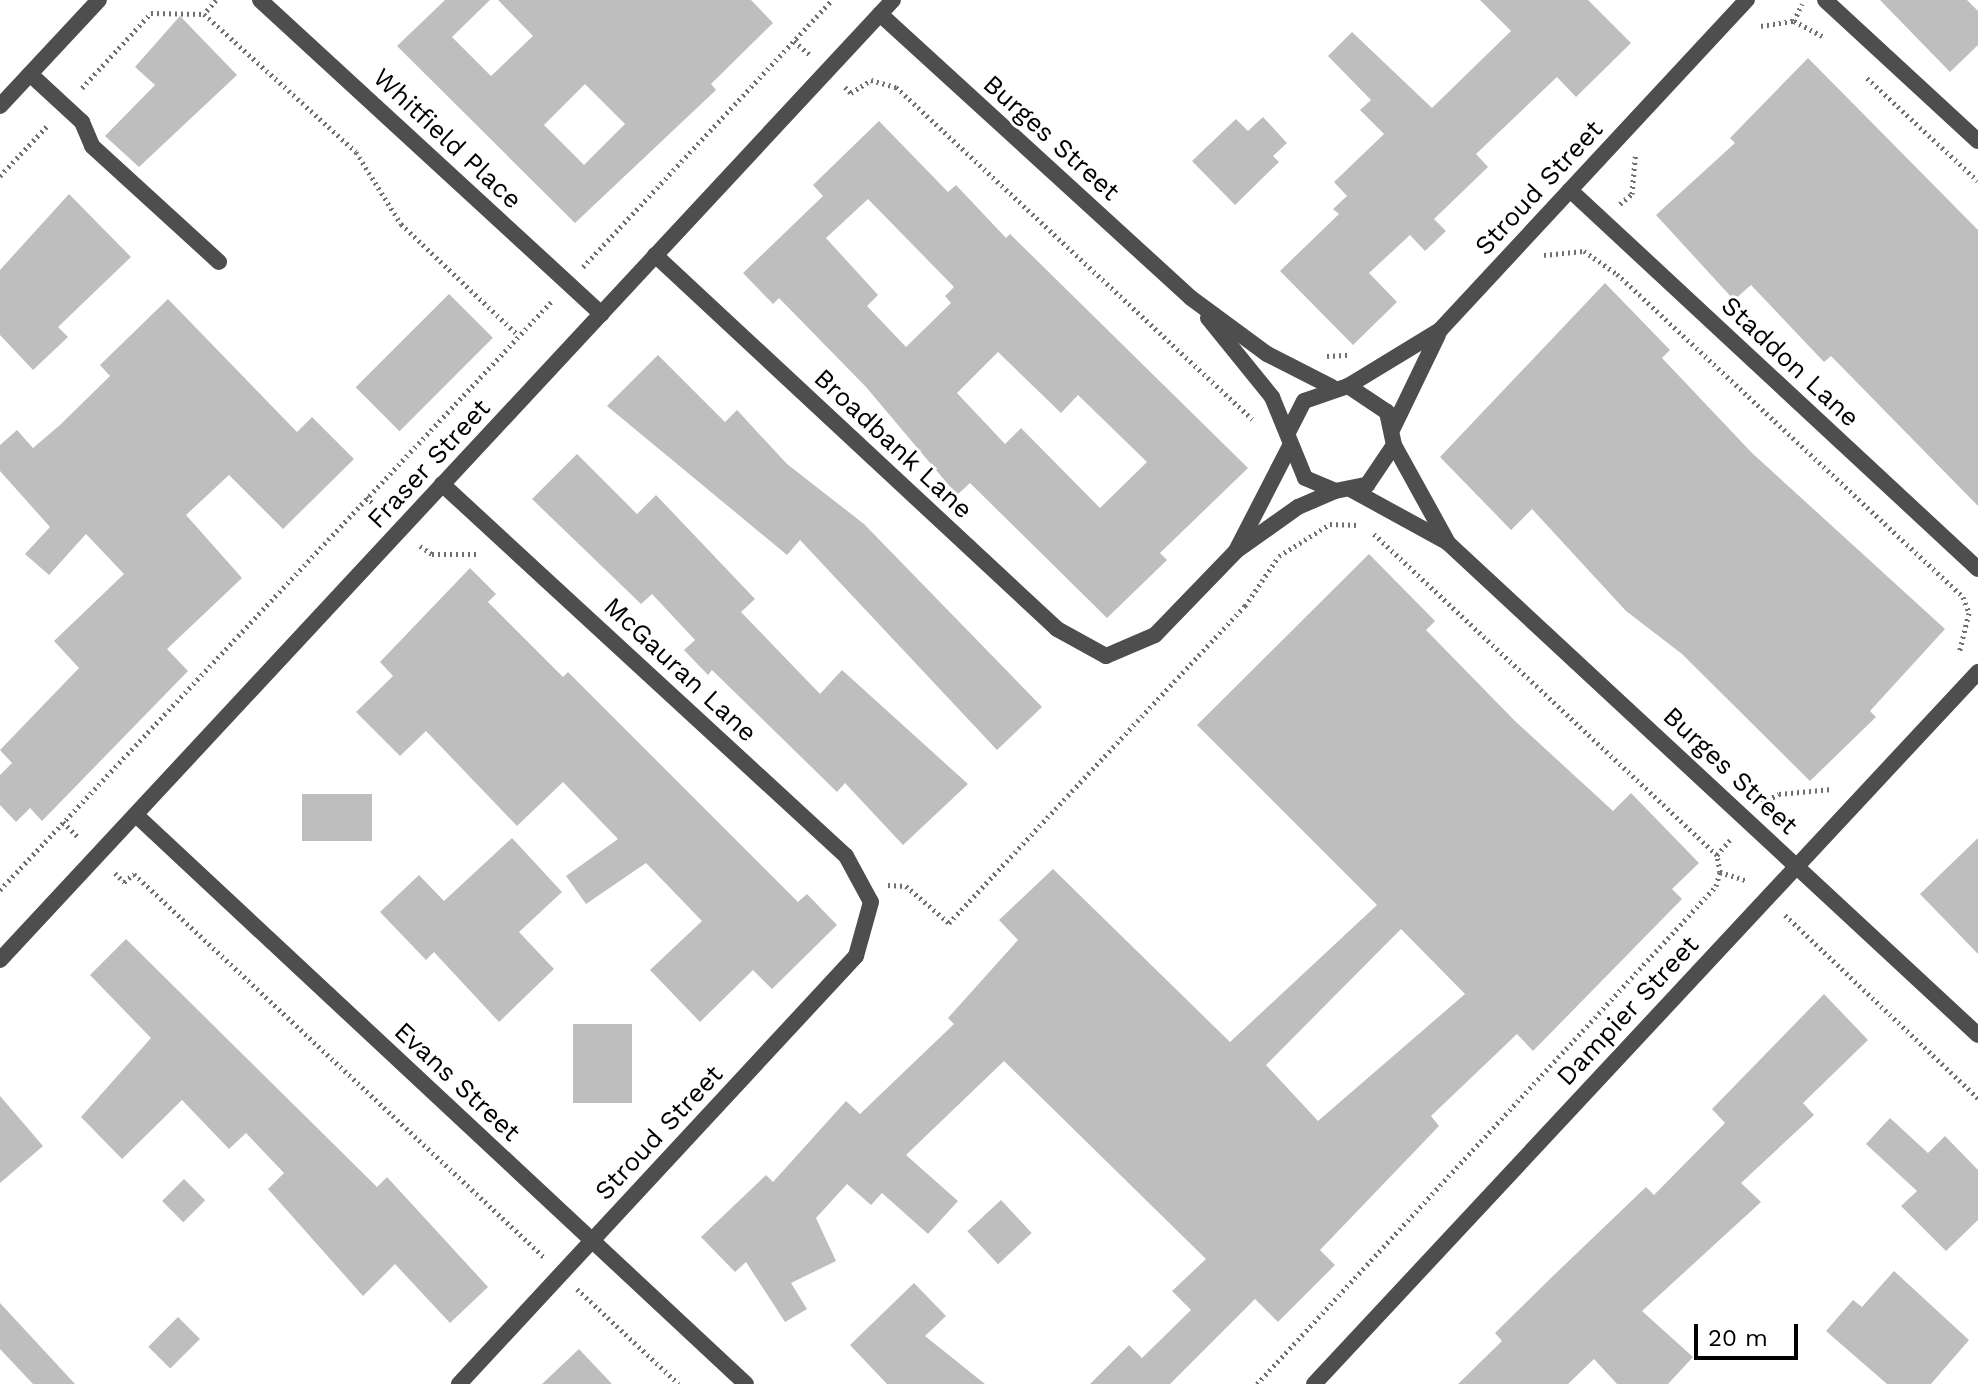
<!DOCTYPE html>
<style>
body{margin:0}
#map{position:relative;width:1978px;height:1384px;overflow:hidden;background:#fff;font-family:"Work Sans",sans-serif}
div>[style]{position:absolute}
.building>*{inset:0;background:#bebebe;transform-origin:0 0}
.path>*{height:5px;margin-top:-2.5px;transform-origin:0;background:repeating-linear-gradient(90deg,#707070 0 2px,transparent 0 6px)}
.lane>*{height:16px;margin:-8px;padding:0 8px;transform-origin:8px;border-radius:8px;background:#4e4e4e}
.street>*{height:16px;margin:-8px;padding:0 8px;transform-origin:8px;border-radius:8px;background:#4e4e4e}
span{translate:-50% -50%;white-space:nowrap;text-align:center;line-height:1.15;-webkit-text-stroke:6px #fff;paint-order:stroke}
.street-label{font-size:26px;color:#000}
.scale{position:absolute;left:1694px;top:1324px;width:104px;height:36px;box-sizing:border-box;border:4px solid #000;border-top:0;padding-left:10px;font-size:24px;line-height:28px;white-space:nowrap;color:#000;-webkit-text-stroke:6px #fff;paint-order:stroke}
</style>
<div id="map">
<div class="building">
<div style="clip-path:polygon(evenodd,445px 0,490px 0,452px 37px,491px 76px,533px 36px,498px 0,751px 0,773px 23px,711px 84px,716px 90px,575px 223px,397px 46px,445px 0,585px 84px,625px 124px,584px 165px,544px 125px,585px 84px)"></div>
<div style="clip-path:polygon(1480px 0,1588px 0,1631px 43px,1576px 97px,1557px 77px,1476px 154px,1488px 167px,1434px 219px,1446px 231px,1425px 251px,1410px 235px,1369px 273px,1397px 302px,1353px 345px,1280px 271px,1339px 214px,1333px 209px,1347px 196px,1334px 182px,1384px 134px,1360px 110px,1371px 100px,1328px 56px,1352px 32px,1432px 108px,1511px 31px)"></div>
<div style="clip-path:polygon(1880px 0,1967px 0,1978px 11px,1978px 45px,1950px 72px)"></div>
<div style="clip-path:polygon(180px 16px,237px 75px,139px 167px,105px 136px,155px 85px,135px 67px)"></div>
<div style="clip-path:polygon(1808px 58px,1978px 230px,1978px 506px,1831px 356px,1824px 362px,1751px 285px,1734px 300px,1656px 215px,1735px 143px,1730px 138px)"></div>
<div style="clip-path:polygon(1263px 117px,1287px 143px,1273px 156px,1279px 162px,1235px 205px,1192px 161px,1236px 119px,1248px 131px)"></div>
<div style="clip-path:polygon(evenodd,879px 121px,948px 192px,956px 185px,1006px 238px,1010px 234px,1248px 468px,1160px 553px,1167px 560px,1107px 618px,970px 483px,957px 495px,866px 387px,779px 298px,773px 304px,743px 273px,823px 196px,813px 185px,879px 121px,868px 199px,954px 287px,945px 296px,951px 303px,906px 347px,867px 306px,878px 295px,826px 238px,868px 199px,879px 121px,998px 352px,1061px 413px,1078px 395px,1147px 462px,1100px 508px,1021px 428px,1005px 444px,957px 393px,998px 352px)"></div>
<div style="clip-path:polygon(69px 194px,131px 257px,58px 327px,68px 337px,33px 370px,0 335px,0 270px)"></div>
<div style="clip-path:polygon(1605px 283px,1670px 350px,1662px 358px,1752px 453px,1945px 629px,1870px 711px,1876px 717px,1810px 781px,1682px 654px,1626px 611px,1532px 509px,1511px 530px,1440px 457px)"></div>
<div style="left:449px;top:294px;width:62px;height:132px;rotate:45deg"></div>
<div style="clip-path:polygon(168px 299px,297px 432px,312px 417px,354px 459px,283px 529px,229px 475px,186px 515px,242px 578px,167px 649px,188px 671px,42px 821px,30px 808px,16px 822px,0 805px,0 775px,12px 763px,0 750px,79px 668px,54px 641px,124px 574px,86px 534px,49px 575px,25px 554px,50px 527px,0 471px,0 445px,17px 430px,33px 448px,60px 425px,110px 376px,100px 365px)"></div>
<div style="clip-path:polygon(658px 355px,725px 422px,737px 410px,787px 464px,864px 524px,1042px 707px,997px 750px,800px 540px,787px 555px,607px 406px)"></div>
<div style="clip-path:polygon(577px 454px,637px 514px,656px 495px,755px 599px,741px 612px,820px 694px,842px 670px,968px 784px,903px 845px,845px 783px,837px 792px,712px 670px,708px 675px,684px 650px,695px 640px,652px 594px,641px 604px,532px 499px)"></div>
<div style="clip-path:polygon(evenodd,1369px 554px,1435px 621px,1426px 630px,1515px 721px,1613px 811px,1631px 793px,1699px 863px,1672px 889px,1682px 899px,1533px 1051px,1517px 1034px,1431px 1116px,1439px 1126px,1320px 1250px,1335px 1265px,1278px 1322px,1255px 1299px,1170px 1384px,1090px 1384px,1129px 1345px,1142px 1358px,1191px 1310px,1172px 1291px,1206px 1259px,1004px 1061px,906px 1155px,958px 1201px,928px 1234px,882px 1193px,871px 1205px,847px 1184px,816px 1218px,836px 1261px,791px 1283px,807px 1309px,785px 1322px,746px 1262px,735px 1272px,701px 1237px,766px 1175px,773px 1182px,846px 1101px,860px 1114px,954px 1024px,948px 1018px,1018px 940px,999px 920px,1053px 869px,1230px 1042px,1377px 905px,1197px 725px,1369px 554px,1401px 929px,1465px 994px,1318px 1121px,1266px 1065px,1401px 929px)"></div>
<div style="clip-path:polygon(470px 568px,496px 594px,488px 602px,563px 677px,568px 672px,798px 902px,807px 894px,837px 925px,772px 989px,753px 970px,700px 1022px,650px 970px,702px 921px,646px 863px,586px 904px,566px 876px,618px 839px,563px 782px,517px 826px,426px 731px,400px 756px,356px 712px,393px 676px,380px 662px)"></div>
<div style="left:372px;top:794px;width:47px;height:70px;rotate:90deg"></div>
<div style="clip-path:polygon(512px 838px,562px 892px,519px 932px,554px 969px,499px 1022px,434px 952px,426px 960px,380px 912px,419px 875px,444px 901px)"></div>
<div style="clip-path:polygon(1978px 838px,1978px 954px,1920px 894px)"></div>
<div style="clip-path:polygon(126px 939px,377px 1187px,387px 1177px,488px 1287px,450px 1323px,395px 1264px,363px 1296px,268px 1189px,284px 1173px,246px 1133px,229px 1149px,182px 1100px,122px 1159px,81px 1117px,151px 1038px,90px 975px)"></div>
<div style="clip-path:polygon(1824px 994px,1868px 1040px,1803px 1103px,1814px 1115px,1741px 1183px,1761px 1202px,1642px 1311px,1693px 1357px,1668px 1384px,1617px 1384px,1594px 1359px,1568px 1384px,1458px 1384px,1502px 1341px,1495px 1333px,1553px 1276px,1646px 1187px,1654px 1195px,1725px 1123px,1712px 1109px)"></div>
<div style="left:632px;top:1024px;width:79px;height:59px;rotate:90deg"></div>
<div style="clip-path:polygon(0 1096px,43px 1146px,0 1183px)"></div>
<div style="clip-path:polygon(1890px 1118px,1928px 1153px,1945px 1136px,1978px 1170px,1978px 1220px,1946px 1251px,1901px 1206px,1917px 1191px,1866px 1144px)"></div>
<div style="left:184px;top:1179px;width:30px;height:31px;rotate:45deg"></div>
<div style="left:1001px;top:1200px;width:45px;height:46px;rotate:47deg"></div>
<div style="clip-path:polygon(1894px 1271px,1969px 1340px,1931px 1384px,1887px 1384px,1826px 1331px,1853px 1300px,1862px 1307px)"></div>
<div style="clip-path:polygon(914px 1283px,946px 1316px,925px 1336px,985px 1384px,887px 1384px,850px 1345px)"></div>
<div style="clip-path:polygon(0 1303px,75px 1384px,33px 1384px,0 1349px)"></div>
<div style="left:178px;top:1317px;width:31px;height:42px;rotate:45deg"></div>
<div style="clip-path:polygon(579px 1349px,612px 1384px,542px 1384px)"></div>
</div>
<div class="path">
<div style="left:216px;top:0;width:18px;rotate:131deg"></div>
<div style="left:204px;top:14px;width:205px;rotate:42.2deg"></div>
<div style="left:356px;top:152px;width:85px;rotate:58deg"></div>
<div style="left:401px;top:224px;width:161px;rotate:43.5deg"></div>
<div style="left:1794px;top:21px;width:19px;rotate:-65deg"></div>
<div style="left:1761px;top:26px;width:33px;rotate:-9deg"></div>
<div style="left:1794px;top:21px;width:32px;rotate:28deg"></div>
<div style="left:794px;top:41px;width:23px;rotate:41deg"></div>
<div style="left:1867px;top:78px;width:151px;rotate:42.9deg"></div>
<div style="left:845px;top:87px;width:8px;rotate:45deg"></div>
<div style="left:851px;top:93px;width:24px;rotate:-33deg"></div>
<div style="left:871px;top:80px;width:26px;rotate:16deg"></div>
<div style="left:896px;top:87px;width:487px;rotate:43deg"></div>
<div style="left:82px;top:88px;width:102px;rotate:-47.4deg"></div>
<div style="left:151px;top:13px;width:53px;rotate:1.1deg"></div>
<div style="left:0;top:176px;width:70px;rotate:-46.7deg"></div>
<div style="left:1620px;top:204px;width:16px;rotate:-40deg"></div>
<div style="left:1632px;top:194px;width:38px;rotate:-85deg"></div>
<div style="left:1544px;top:255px;width:40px;rotate:-5.7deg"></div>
<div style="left:1584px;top:251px;width:40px;rotate:34.9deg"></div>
<div style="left:1617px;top:274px;width:473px;rotate:43deg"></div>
<div style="left:1963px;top:597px;width:17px;rotate:69deg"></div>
<div style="left:1969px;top:613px;width:41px;rotate:104deg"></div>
<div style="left:583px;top:267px;width:365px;rotate:-47deg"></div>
<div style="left:1327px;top:356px;width:22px;rotate:-3deg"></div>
<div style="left:366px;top:497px;width:23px;rotate:43deg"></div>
<div style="left:420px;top:546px;width:14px;rotate:34deg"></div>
<div style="left:432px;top:554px;width:48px"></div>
<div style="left:1762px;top:803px;width:19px;rotate:-28deg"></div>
<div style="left:1779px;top:794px;width:53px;rotate:-5.4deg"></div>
<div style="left:63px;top:822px;width:23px;rotate:45deg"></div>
<div style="left:1717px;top:855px;width:23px;rotate:-49deg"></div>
<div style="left:1720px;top:872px;width:29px;rotate:18deg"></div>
<div style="left:115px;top:873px;width:13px;rotate:45deg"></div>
<div style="left:124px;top:882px;width:13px;rotate:-39deg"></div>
<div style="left:134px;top:874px;width:561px;rotate:43.05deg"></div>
<div style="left:888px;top:885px;width:18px;rotate:3deg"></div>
<div style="left:906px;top:886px;width:57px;rotate:40.7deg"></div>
<div style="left:949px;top:923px;width:434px;rotate:-47deg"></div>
<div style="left:1245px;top:606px;width:60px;rotate:-55.8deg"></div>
<div style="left:1279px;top:556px;width:60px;rotate:-32.1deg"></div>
<div style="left:1330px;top:524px;width:28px;rotate:2deg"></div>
<div style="left:0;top:890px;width:807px;rotate:-46.86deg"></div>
<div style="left:1785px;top:915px;width:266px;rotate:43.5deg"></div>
<div style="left:577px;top:1289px;width:139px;rotate:43deg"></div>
<div style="left:1257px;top:1384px;width:677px;rotate:-47.33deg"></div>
<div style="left:1716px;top:886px;width:15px;rotate:-74deg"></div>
<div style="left:1720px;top:872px;width:17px;rotate:-100deg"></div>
<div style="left:1717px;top:855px;width:471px;rotate:-136.9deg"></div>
</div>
<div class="lane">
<div style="left:30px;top:74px;width:71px;rotate:42.7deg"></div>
<div style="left:82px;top:122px;width:26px;rotate:67deg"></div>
<div style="left:92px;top:146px;width:172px;rotate:42.4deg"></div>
</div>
<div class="street">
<div style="left:260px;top:0;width:464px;rotate:42.6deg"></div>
<div style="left:1825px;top:0;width:208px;rotate:42.7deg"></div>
<div style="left:880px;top:14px;width:421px;rotate:42.4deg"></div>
<div style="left:1191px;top:298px;width:94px;rotate:36.4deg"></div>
<div style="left:1267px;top:354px;width:73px;rotate:26.9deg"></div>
<div style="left:0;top:106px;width:145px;rotate:-47deg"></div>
<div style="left:1570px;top:190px;width:557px;rotate:42.89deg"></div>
<div style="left:655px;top:255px;width:549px;rotate:42.93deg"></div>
<div style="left:1057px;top:629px;width:56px;rotate:28.9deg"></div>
<div style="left:1106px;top:656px;width:53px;rotate:-23.2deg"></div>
<div style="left:1155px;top:635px;width:117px;rotate:-46deg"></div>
<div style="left:1236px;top:551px;width:76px;rotate:-35.4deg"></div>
<div style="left:1298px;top:507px;width:40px;rotate:-23.4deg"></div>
<div style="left:1208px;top:318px;width:102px;rotate:51deg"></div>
<div style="left:1272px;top:397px;width:87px;rotate:67.8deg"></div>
<div style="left:1305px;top:478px;width:33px;rotate:23deg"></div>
<div style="left:1335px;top:491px;width:33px;rotate:-11deg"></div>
<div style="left:1367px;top:485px;width:48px;rotate:-56deg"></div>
<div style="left:1394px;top:445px;width:34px;rotate:-102deg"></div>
<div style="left:1387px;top:412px;width:47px;rotate:-146.3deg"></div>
<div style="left:1348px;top:386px;width:46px;rotate:161.2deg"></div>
<div style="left:1304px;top:401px;width:34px;rotate:117deg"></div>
<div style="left:1348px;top:386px;width:108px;rotate:-31.3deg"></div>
<div style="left:1440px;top:330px;width:451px;rotate:-47.1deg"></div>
<div style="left:1393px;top:428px;width:103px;rotate:-64.2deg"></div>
<div style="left:1394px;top:445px;width:112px;rotate:61.1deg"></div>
<div style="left:1448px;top:543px;width:723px;rotate:42.87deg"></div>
<div style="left:442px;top:484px;width:549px;rotate:42.64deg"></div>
<div style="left:846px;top:856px;width:52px;rotate:61.5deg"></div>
<div style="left:871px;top:902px;width:56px;rotate:105.5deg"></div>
<div style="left:856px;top:956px;width:584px;rotate:132.85deg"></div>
<div style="left:1352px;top:490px;width:108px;rotate:28.7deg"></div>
<div style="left:1237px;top:549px;width:114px;rotate:-62.8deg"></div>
<div style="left:136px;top:815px;width:834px;rotate:43.01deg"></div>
<div style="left:0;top:960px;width:1311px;rotate:-47.07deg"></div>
<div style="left:1314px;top:1384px;width:974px;rotate:-47deg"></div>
</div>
<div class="street-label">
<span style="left:1051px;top:138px;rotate:42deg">Burges Street</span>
<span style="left:447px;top:139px;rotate:43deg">Whitfield Place</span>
<span style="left:1539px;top:188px;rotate:-47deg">Stroud Street</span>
<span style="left:1790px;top:362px;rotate:43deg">Staddon Lane</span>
<span style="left:893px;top:444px;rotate:43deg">Broadbank Lane</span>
<span style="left:429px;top:464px;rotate:-47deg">Fraser Street</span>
<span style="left:680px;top:670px;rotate:43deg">McGauran Lane</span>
<span style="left:1730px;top:771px;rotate:43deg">Burges Street</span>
<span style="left:1628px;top:1011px;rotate:-47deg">Dampier Street</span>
<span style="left:457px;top:1082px;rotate:43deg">Evans Street</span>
<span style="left:659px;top:1133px;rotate:-47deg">Stroud Street</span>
</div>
<div class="scale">20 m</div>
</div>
